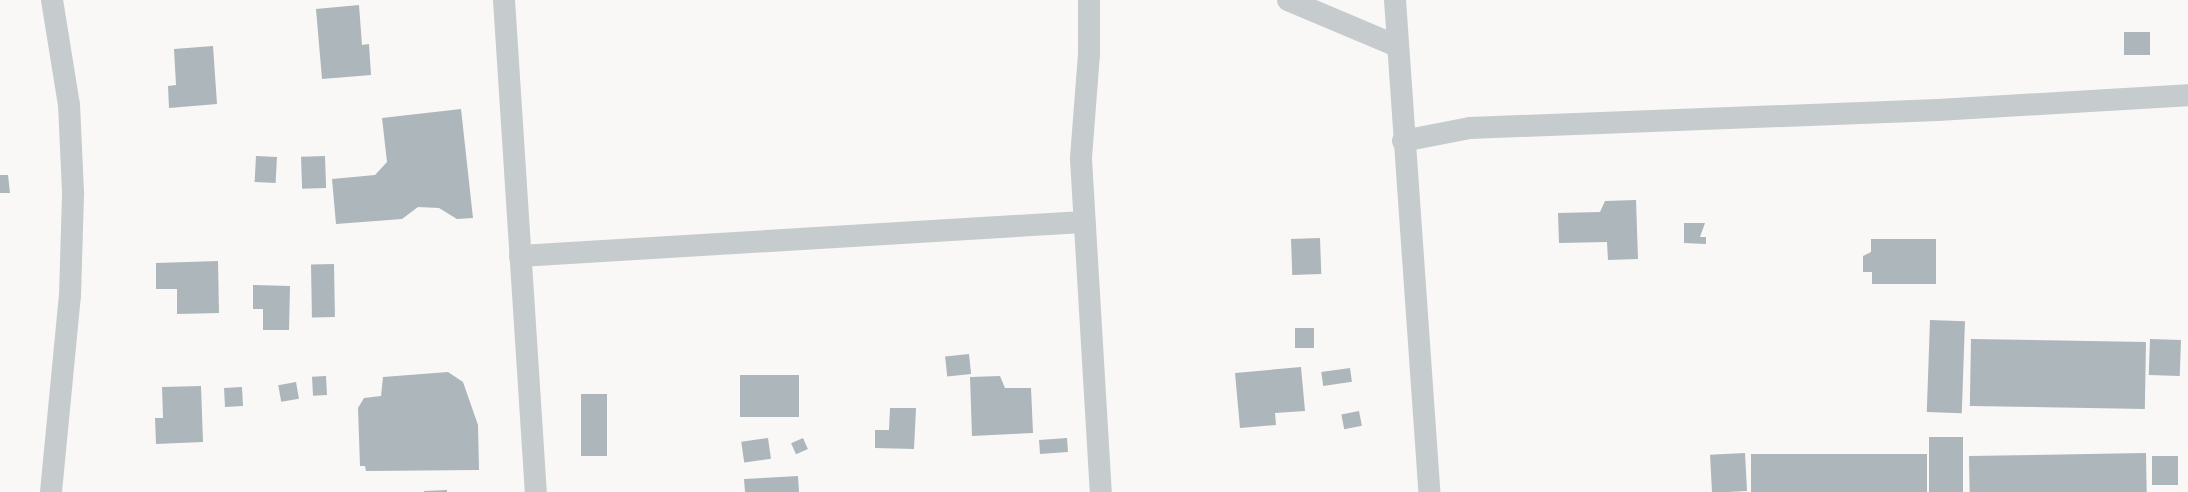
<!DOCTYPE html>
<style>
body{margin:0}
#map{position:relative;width:2188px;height:492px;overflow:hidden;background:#f9f8f6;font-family:Montserrat,sans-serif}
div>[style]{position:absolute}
.building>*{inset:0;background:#acb6bb;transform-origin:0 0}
.minor>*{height:22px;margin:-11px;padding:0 11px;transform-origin:11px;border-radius:11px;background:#c6cbce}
span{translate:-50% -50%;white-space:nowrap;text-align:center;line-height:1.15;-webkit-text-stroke:4px #fff;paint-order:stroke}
</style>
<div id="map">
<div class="building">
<div style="clip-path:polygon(359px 5px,362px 45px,369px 44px,371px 75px,322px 79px,316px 9px)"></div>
<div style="left:2124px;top:32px;width:26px;height:23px"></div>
<div style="clip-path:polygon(213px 46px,217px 104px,169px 108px,168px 86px,176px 85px,174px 49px)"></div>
<div style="clip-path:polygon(461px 109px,473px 218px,457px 219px,439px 208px,418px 207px,402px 219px,336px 224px,332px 179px,375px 175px,387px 162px,382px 118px)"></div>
<div style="left:256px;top:156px;width:21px;height:26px;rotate:3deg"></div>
<div style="left:325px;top:156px;width:32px;height:24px;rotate:88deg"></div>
<div style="clip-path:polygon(0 175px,8px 175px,10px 193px,0 193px)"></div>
<div style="clip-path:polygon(1636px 200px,1638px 259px,1608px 260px,1607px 242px,1559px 243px,1558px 213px,1600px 212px,1605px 201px)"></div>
<div style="clip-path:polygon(1684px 223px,1705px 223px,1700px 237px,1706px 237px,1706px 244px,1684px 243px)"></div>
<div style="left:1320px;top:238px;width:36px;height:29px;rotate:88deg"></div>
<div style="clip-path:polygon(1871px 239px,1936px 239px,1936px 284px,1872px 284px,1872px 272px,1863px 272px,1863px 256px,1871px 252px)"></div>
<div style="clip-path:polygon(218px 261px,219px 313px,177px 314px,177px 289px,156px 289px,156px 263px)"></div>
<div style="left:334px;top:264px;width:53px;height:23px;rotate:89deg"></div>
<div style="clip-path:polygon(253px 285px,290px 286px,289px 330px,263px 330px,263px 309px,253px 309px)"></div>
<div style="left:1930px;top:320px;width:35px;height:92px;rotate:2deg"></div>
<div style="left:1295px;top:328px;width:19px;height:20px"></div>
<div style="left:1971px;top:339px;width:175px;height:67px;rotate:1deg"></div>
<div style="left:2150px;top:339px;width:31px;height:36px;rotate:2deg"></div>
<div style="left:969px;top:354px;width:20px;height:24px;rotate:84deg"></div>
<div style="clip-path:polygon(1301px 367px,1305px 411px,1275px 413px,1276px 425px,1240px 428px,1235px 373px)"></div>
<div style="left:1350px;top:368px;width:14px;height:29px;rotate:82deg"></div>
<div style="clip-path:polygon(448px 372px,463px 382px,478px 425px,479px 470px,366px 471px,365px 466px,360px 466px,358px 408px,364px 398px,381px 396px,383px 377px)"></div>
<div style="left:799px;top:375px;width:42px;height:59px;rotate:90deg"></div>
<div style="left:326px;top:376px;width:19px;height:14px;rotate:87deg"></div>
<div style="clip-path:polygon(1000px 376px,1005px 388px,1031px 388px,1033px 433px,972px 436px,970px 377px)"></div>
<div style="left:296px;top:382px;width:17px;height:18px;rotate:80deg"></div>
<div style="clip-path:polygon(201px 386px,203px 442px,156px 444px,155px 418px,163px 418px,162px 387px)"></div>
<div style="left:242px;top:387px;width:19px;height:18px;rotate:87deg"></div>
<div style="left:581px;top:394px;width:26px;height:62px"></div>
<div style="clip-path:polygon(890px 408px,916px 408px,914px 449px,875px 448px,875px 430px,889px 430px)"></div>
<div style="left:1359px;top:411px;width:15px;height:18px;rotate:79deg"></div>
<div style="left:1929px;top:437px;width:34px;height:55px"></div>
<div style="left:768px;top:438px;width:21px;height:27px;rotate:82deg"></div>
<div style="left:803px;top:438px;width:12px;height:13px;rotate:66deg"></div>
<div style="left:1067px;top:438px;width:14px;height:28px;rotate:86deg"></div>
<div style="left:1745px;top:453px;width:38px;height:35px;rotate:87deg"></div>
<div style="left:2146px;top:453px;width:39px;height:177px;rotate:89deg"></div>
<div style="left:1927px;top:454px;width:38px;height:176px;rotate:90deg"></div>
<div style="left:2152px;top:456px;width:26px;height:29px"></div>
<div style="clip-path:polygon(798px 476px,799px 492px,745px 492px,744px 479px)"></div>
<div style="clip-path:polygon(447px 490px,447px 492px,424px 492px,424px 491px)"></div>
</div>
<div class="minor">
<div style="left:504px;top:0;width:493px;rotate:86.3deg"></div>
<div style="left:1089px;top:0;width:54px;rotate:90deg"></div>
<div style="left:1089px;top:54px;width:105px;rotate:94.4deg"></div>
<div style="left:1081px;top:159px;width:334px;rotate:86.6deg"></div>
<div style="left:1288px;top:0;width:118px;rotate:22.9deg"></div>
<div style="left:1395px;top:0;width:493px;rotate:86deg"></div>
<div style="left:1403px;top:141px;width:68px;rotate:-11deg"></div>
<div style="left:1470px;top:128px;width:468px;rotate:-2.2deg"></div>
<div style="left:1938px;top:110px;width:250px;rotate:-3.4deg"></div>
<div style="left:520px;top:256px;width:564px;rotate:-3.46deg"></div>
<div style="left:51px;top:492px;width:197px;rotate:-84.5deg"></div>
<div style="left:70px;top:296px;width:104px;rotate:-88.3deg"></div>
<div style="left:73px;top:192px;width:87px;rotate:-92.6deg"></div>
<div style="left:69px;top:105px;width:106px;rotate:-99.2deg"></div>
</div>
</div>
